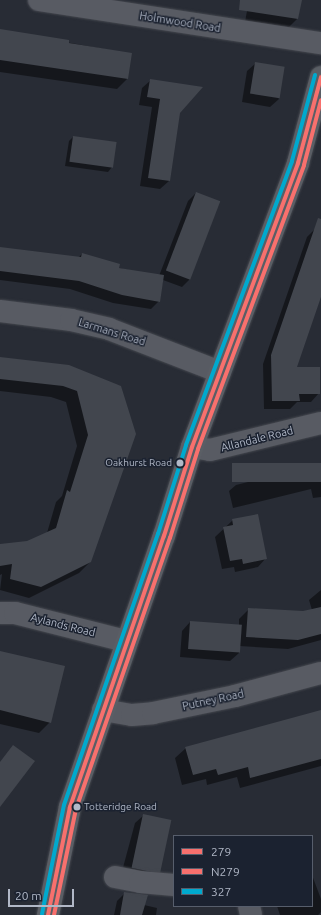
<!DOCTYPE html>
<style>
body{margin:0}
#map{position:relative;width:321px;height:915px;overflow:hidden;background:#282c35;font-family:Ubuntu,sans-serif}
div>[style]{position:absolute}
.shadow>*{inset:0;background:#0007}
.building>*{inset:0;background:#42464e;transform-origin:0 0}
.roads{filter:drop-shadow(0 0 1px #44474e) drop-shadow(0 0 1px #44474e)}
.minor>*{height:22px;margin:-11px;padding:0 11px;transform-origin:11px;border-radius:11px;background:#585b63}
.major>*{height:22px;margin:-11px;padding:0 11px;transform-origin:11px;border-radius:11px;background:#5a5e65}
.bus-1>*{height:4px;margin:-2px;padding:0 2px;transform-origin:2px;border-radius:2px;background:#f8706d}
.bus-2>*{height:4px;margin:-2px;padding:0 2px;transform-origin:2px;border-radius:2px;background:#f8706d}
.bus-3>*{height:4px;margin:-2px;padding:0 2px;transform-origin:2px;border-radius:2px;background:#00a9ce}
.dots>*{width:11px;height:11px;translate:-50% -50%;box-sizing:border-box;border:2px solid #1b2230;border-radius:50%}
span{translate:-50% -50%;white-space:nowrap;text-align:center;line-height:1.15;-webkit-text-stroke:3px #1b2230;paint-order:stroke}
.bus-label{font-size:10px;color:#b1b8c7}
.right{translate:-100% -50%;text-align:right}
.left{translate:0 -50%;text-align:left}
.street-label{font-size:11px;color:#b1b8c7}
.legend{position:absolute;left:173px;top:835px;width:140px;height:72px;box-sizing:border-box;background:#1b2230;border:1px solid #575e6c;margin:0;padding:5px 7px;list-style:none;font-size:12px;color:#b1b8c7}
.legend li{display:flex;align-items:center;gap:8px;height:20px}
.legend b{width:20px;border:1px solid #575e6c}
.scale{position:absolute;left:8px;top:889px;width:66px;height:18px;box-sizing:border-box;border:2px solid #b1b8c7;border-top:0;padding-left:5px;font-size:12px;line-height:14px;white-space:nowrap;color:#b1b8c7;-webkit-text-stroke:3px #1b2230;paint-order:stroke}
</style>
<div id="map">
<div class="shadow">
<div style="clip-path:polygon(249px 0,301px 0,297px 19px,288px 28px,245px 22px)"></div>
<div style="clip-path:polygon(0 30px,131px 54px,127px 79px,117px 89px,0 72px)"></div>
<div style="clip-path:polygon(256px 63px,279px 99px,270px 107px,242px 102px,247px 71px)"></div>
<div style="clip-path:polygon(151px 80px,179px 113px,169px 181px,160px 189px,140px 186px,152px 107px,139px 105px,142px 88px)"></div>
<div style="clip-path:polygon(73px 137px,112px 167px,108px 172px,65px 166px,69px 141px)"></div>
<div style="clip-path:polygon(196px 193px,190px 279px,182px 287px,163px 280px,159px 301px,151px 309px,113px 303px,70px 289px,0 280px,0 248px,78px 258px,82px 254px,118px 268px,159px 276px,188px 201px)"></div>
<div style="clip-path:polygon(315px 229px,295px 368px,319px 393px,311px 402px,297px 402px,290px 409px,264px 409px,263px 364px,307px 237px)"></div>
<div style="clip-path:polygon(0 358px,120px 386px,90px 562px,79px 573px,29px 598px,0 590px,2px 574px,0 575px,0 545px,27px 542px,47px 533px,56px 502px,62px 496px,77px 446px,66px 402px,51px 397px,0 391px)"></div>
<div style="clip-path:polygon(321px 464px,321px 497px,313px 498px,311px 489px,233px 508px,229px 491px,236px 485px)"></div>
<div style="clip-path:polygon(233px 520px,266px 558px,258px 567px,235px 572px,234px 567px,222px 569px,215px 537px)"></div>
<div style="clip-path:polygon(321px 590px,321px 640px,288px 649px,239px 646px,239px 653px,230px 661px,180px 657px,182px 631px,190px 622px,239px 626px,239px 619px,249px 609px,303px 612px,312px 610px,309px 600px)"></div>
<div style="clip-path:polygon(0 652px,50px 722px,39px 733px,0 724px)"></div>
<div style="clip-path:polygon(321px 712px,321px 766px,240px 788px,237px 777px,207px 785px,206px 779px,182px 785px,175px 758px,186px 748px)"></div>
<div style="clip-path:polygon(144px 815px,155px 870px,146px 879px,121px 875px,135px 823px)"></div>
<div style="clip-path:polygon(312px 875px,321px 899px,321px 912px,318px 915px,280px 915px,277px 906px,312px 906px)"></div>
<div style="clip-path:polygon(125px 893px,144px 905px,157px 908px,156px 915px,114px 915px,117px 901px)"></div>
</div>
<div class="building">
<div style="clip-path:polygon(240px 0,302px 0,298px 19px,239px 10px)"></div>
<div style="clip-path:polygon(0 29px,69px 40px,69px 43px,132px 53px,128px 79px,0 60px)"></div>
<div style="left:255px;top:62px;width:30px;height:32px;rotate:9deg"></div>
<div style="clip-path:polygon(150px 79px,203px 87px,180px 113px,170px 181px,148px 178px,160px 99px,147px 97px)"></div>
<div style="left:73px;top:136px;width:44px;height:26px;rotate:8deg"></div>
<div style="left:196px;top:192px;width:26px;height:84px;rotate:21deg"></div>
<div style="clip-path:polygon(318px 218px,321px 219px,321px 297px,297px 367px,320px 367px,320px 394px,299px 394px,300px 401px,272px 401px,271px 355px)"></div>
<div style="clip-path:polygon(0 247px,81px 257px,82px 253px,120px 264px,119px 268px,164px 275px,160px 302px,122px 295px,79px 281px,0 271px)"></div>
<div style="clip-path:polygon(0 357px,69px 365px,121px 386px,136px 434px,91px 562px,41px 587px,10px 579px,12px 564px,0 566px,0 544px,27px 541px,56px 528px,67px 490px,70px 492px,88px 435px,77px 391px,63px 386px,0 379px)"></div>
<div style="left:321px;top:463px;width:19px;height:89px;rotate:90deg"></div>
<div style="clip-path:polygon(258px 514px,267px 559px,243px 564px,242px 559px,230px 561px,223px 527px,233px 525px,232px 519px)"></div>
<div style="clip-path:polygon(321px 607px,321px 634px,298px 640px,246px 637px,248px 608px,303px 611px)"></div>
<div style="left:190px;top:621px;width:52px;height:28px;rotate:4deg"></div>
<div style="clip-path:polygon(0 651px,65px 666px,51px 723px,0 710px)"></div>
<div style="clip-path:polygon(321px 710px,321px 759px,250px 778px,248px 767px,218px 775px,216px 769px,193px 775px,185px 747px)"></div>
<div style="clip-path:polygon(13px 745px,35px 761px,0 807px,0 762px)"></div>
<div style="left:143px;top:814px;width:29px;height:55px;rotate:12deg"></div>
<div style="clip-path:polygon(124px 892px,148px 895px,142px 915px,120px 915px)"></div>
</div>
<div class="roads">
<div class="minor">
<div style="left:39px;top:0;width:285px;rotate:8.7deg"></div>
<div style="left:0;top:311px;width:72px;rotate:7.2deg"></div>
<div style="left:71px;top:320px;width:39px;rotate:13deg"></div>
<div style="left:109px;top:329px;width:119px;rotate:21.2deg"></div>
<div style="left:192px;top:447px;width:18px;rotate:9deg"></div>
<div style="left:210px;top:450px;width:114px;rotate:-13.7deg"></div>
<div style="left:0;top:613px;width:15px"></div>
<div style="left:15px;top:613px;width:114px;rotate:14.2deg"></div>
<div style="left:103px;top:710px;width:29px;rotate:10deg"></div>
<div style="left:132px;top:715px;width:21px;rotate:-5deg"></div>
<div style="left:153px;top:713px;width:84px;rotate:-11.7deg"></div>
<div style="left:235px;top:696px;width:89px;rotate:-15deg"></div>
<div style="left:115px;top:877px;width:25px;rotate:11deg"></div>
<div style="left:140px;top:882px;width:34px;rotate:5deg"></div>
<div style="left:249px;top:906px;width:9px;rotate:77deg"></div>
</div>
<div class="major">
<div style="left:48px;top:915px;width:110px;rotate:-78.5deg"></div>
<div style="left:70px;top:807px;width:287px;rotate:-70.9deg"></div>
<div style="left:164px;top:536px;width:93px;rotate:-72.5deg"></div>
<div style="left:192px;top:447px;width:303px;rotate:-69.5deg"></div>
<div style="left:298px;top:163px;width:89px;rotate:-75deg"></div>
</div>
</div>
<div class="bus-1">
<div style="left:48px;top:915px;width:110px;rotate:-78.5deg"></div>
<div style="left:70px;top:807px;width:287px;rotate:-70.9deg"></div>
<div style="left:164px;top:536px;width:93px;rotate:-72.5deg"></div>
<div style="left:192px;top:447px;width:303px;rotate:-69.5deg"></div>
<div style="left:298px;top:163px;width:89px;rotate:-75deg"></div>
</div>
<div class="bus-2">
<div style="left:54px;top:915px;width:108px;rotate:-78.3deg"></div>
<div style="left:76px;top:809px;width:287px;rotate:-70.9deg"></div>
<div style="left:170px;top:538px;width:93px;rotate:-72.5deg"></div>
<div style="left:198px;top:449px;width:303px;rotate:-69.5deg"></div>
<div style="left:304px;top:165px;width:67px;rotate:-75.3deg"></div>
</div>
<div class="bus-3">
<div style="left:42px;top:914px;width:111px;rotate:-78.6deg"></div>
<div style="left:64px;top:805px;width:287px;rotate:-70.9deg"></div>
<div style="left:158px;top:534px;width:93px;rotate:-72.5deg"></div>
<div style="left:186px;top:445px;width:303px;rotate:-69.5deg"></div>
<div style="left:292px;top:161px;width:89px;rotate:-75deg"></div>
</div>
<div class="dots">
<div style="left:180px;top:463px;background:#b1b8c7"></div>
<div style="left:77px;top:807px;background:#b1b8c7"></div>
</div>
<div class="bus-label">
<span class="right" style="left:172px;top:463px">Oakhurst Road</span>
<span class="left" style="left:84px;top:807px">Totteridge Road</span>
</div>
<div class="street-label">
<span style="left:180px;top:22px;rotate:9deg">Holmwood Road</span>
<span style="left:112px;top:332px;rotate:17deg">Larmans Road</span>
<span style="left:257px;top:439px;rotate:-14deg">Allandale Road</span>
<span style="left:63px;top:625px;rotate:14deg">Aylands Road</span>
<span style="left:213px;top:700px;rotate:-12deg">Putney Road</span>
</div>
<ul class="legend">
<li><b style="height:5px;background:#f8706d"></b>279</li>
<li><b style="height:5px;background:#f8706d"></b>N279</li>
<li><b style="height:5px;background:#00a9ce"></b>327</li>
</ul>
<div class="scale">20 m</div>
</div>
